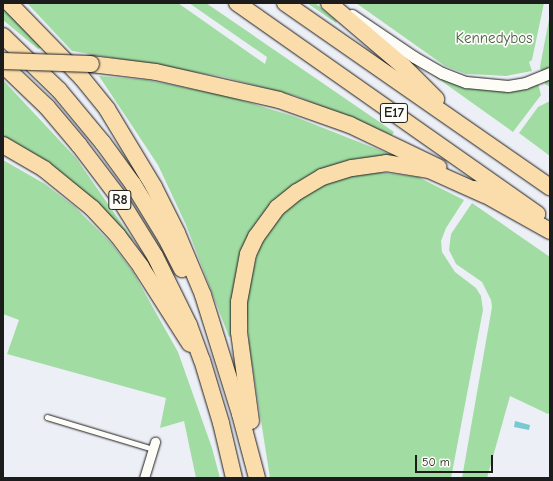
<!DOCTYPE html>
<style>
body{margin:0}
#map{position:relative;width:553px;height:481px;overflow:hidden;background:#edeff7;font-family:"Comic Neue",sans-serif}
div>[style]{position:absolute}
.green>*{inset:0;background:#a1dca2}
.water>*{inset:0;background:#78c9d0}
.roads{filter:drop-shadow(0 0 1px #1c1c1c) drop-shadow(0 0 1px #1c1c1c)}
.service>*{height:4.5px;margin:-2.25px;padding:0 2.25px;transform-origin:2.25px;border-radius:2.25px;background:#fdfcf7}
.minor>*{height:9px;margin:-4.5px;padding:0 4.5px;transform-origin:4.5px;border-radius:4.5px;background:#fdfcf7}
.tertiary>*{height:11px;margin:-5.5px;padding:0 5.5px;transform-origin:5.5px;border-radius:5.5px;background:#fdfcf7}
.motorway>*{height:16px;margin:-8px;padding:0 8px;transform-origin:8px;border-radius:8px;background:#faddab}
.bridges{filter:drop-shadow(0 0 1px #1c1c1c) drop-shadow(0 0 1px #1c1c1c)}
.motorway-bridge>*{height:16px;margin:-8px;padding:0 8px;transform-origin:8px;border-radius:8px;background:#faddab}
span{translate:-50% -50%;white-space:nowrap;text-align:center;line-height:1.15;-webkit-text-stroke:3.5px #fdfcf7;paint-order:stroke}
.shield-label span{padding:1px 3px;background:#fdfcf7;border:1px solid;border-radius:3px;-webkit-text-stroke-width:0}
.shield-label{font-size:14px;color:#1c1c1c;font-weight:700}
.park-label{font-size:15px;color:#4b5f4b}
.frame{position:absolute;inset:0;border:4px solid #1c1c1c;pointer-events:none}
.scale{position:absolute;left:415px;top:455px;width:78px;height:18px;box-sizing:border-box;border:2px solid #1c1c1c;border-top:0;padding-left:5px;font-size:12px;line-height:14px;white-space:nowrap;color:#1c1c1c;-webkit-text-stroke:3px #fdfcf7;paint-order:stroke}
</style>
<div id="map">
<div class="green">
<div style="clip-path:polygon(27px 3px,178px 3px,265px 64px,267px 57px,189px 3px,206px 3px,394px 132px,392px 135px,296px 96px,224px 77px,72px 51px)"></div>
<div style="clip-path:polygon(307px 3px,315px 3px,337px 21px,336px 23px)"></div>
<div style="clip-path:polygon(356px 3px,544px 3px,532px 60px,529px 62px,532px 71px,506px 76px,489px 75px,466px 74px,445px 66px)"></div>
<div style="clip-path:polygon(3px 5px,43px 47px,38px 49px,3px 20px)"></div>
<div style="clip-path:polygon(550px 14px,550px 87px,545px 84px,540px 67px)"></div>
<div style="clip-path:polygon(434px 73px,443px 77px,538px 83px,541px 95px,513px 132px,433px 75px)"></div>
<div style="clip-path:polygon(99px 76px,147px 80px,227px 96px,293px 116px,397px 157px,330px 168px,306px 177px,270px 205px,253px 227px,241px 254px,234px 335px,229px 337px,186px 225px,158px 165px)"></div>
<div style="clip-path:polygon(3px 80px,76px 158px,133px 240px,130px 242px,3px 142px)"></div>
<div style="clip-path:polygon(550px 101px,550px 156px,519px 133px,538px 107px)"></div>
<div style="clip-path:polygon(3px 160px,45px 184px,75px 207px,111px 243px,133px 272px,178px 352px,212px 448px,220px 478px,196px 478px,184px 421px,160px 428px,166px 398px,7px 354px,19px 320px,3px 314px)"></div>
<div style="clip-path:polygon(378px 172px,418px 177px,464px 200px,446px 228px,441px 241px,442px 252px,455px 272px,476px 288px,481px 296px,483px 310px,451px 478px,270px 478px,249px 344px,247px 313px,247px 292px,260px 244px,283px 212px,294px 202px,325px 184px,361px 173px)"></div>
<div style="clip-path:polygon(472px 203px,550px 257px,550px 411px,548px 414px,510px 396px,487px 478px,462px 478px,492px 307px,491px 300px,482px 282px,456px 264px,449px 250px,451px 234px)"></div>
</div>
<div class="water">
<div style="clip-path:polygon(515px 421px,530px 425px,529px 430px,514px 427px)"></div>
</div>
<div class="roads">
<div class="service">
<div style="left:47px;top:417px;width:111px;rotate:16.8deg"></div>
</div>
<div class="minor">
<div style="left:144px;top:478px;width:38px;rotate:-73deg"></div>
</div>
<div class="tertiary">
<div style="left:352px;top:15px;width:75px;rotate:34.1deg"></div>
<div style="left:414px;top:57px;width:32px;rotate:30deg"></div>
<div style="left:442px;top:73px;width:26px;rotate:21deg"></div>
<div style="left:466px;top:82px;width:42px;rotate:5.4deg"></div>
<div style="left:508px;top:86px;width:17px;rotate:-10deg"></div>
<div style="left:525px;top:83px;width:27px;rotate:-22deg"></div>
</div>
<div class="motorway">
<div style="left:9px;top:3px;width:105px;rotate:45.8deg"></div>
<div style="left:82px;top:78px;width:40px;rotate:51deg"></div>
<div style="left:107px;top:109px;width:91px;rotate:58.9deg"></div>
<div style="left:154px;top:187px;width:51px;rotate:63.4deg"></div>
<div style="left:177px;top:233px;width:67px;rotate:67.2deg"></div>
<div style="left:203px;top:295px;width:125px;rotate:72.7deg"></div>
<div style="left:240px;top:414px;width:66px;rotate:75.1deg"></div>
<div style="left:237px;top:3px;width:367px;rotate:35.1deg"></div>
<div style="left:285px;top:3px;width:323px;rotate:34.8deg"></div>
<div style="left:329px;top:3px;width:97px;rotate:40.4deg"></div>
<div style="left:403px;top:66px;width:47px;rotate:45deg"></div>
<div style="left:3px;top:36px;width:78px;rotate:44deg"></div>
<div style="left:59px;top:90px;width:69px;rotate:50.3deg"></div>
<div style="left:103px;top:143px;width:51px;rotate:53.8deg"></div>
<div style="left:133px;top:184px;width:63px;rotate:58.6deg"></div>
<div style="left:166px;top:238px;width:35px;rotate:63deg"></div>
<div style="left:91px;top:64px;width:65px;rotate:7deg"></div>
<div style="left:156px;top:72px;width:126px;rotate:12.8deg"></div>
<div style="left:279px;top:100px;width:75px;rotate:19.4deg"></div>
<div style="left:350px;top:125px;width:98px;rotate:25.5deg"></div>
<div style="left:3px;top:65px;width:61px;rotate:43.7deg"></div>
<div style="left:47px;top:107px;width:50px;rotate:49.9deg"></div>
<div style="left:79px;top:145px;width:63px;rotate:52.8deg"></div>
<div style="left:117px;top:195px;width:72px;rotate:58.1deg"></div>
<div style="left:155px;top:256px;width:77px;rotate:63.8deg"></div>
<div style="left:189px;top:325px;width:37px;rotate:70deg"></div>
<div style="left:202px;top:360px;width:66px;rotate:73.2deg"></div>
<div style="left:221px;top:423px;width:57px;rotate:76.7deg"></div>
<div style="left:3px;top:145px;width:48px;rotate:30.3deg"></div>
<div style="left:44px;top:169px;width:62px;rotate:39.1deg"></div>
<div style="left:92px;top:208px;width:38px;rotate:47deg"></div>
<div style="left:118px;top:236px;width:39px;rotate:53deg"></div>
<div style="left:141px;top:267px;width:91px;rotate:57.5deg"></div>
<div style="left:475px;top:189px;width:86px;rotate:29.2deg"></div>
<div style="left:251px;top:421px;width:90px;rotate:-97.7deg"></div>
<div style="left:239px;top:332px;width:30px;rotate:-90deg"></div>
<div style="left:239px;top:302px;width:49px;rotate:-79.4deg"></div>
<div style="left:248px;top:254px;width:19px;rotate:-65deg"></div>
<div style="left:256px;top:237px;width:36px;rotate:-54deg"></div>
<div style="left:277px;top:208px;width:26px;rotate:-39deg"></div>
<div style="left:297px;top:192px;width:29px;rotate:-31deg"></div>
<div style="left:322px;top:177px;width:31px;rotate:-17deg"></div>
<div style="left:352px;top:168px;width:34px;rotate:-8deg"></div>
<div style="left:386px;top:163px;width:44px;rotate:9.2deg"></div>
<div style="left:429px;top:170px;width:61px;rotate:24.1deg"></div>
</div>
</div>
<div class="bridges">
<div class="motorway-bridge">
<div style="left:3px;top:61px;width:88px;rotate:2deg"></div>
</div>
</div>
<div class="shield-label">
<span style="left:394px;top:113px">E17</span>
<span style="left:120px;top:200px">R8</span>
</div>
<div class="park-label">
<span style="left:494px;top:39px">Kennedybos</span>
</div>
<div class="frame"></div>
<div class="scale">50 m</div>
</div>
